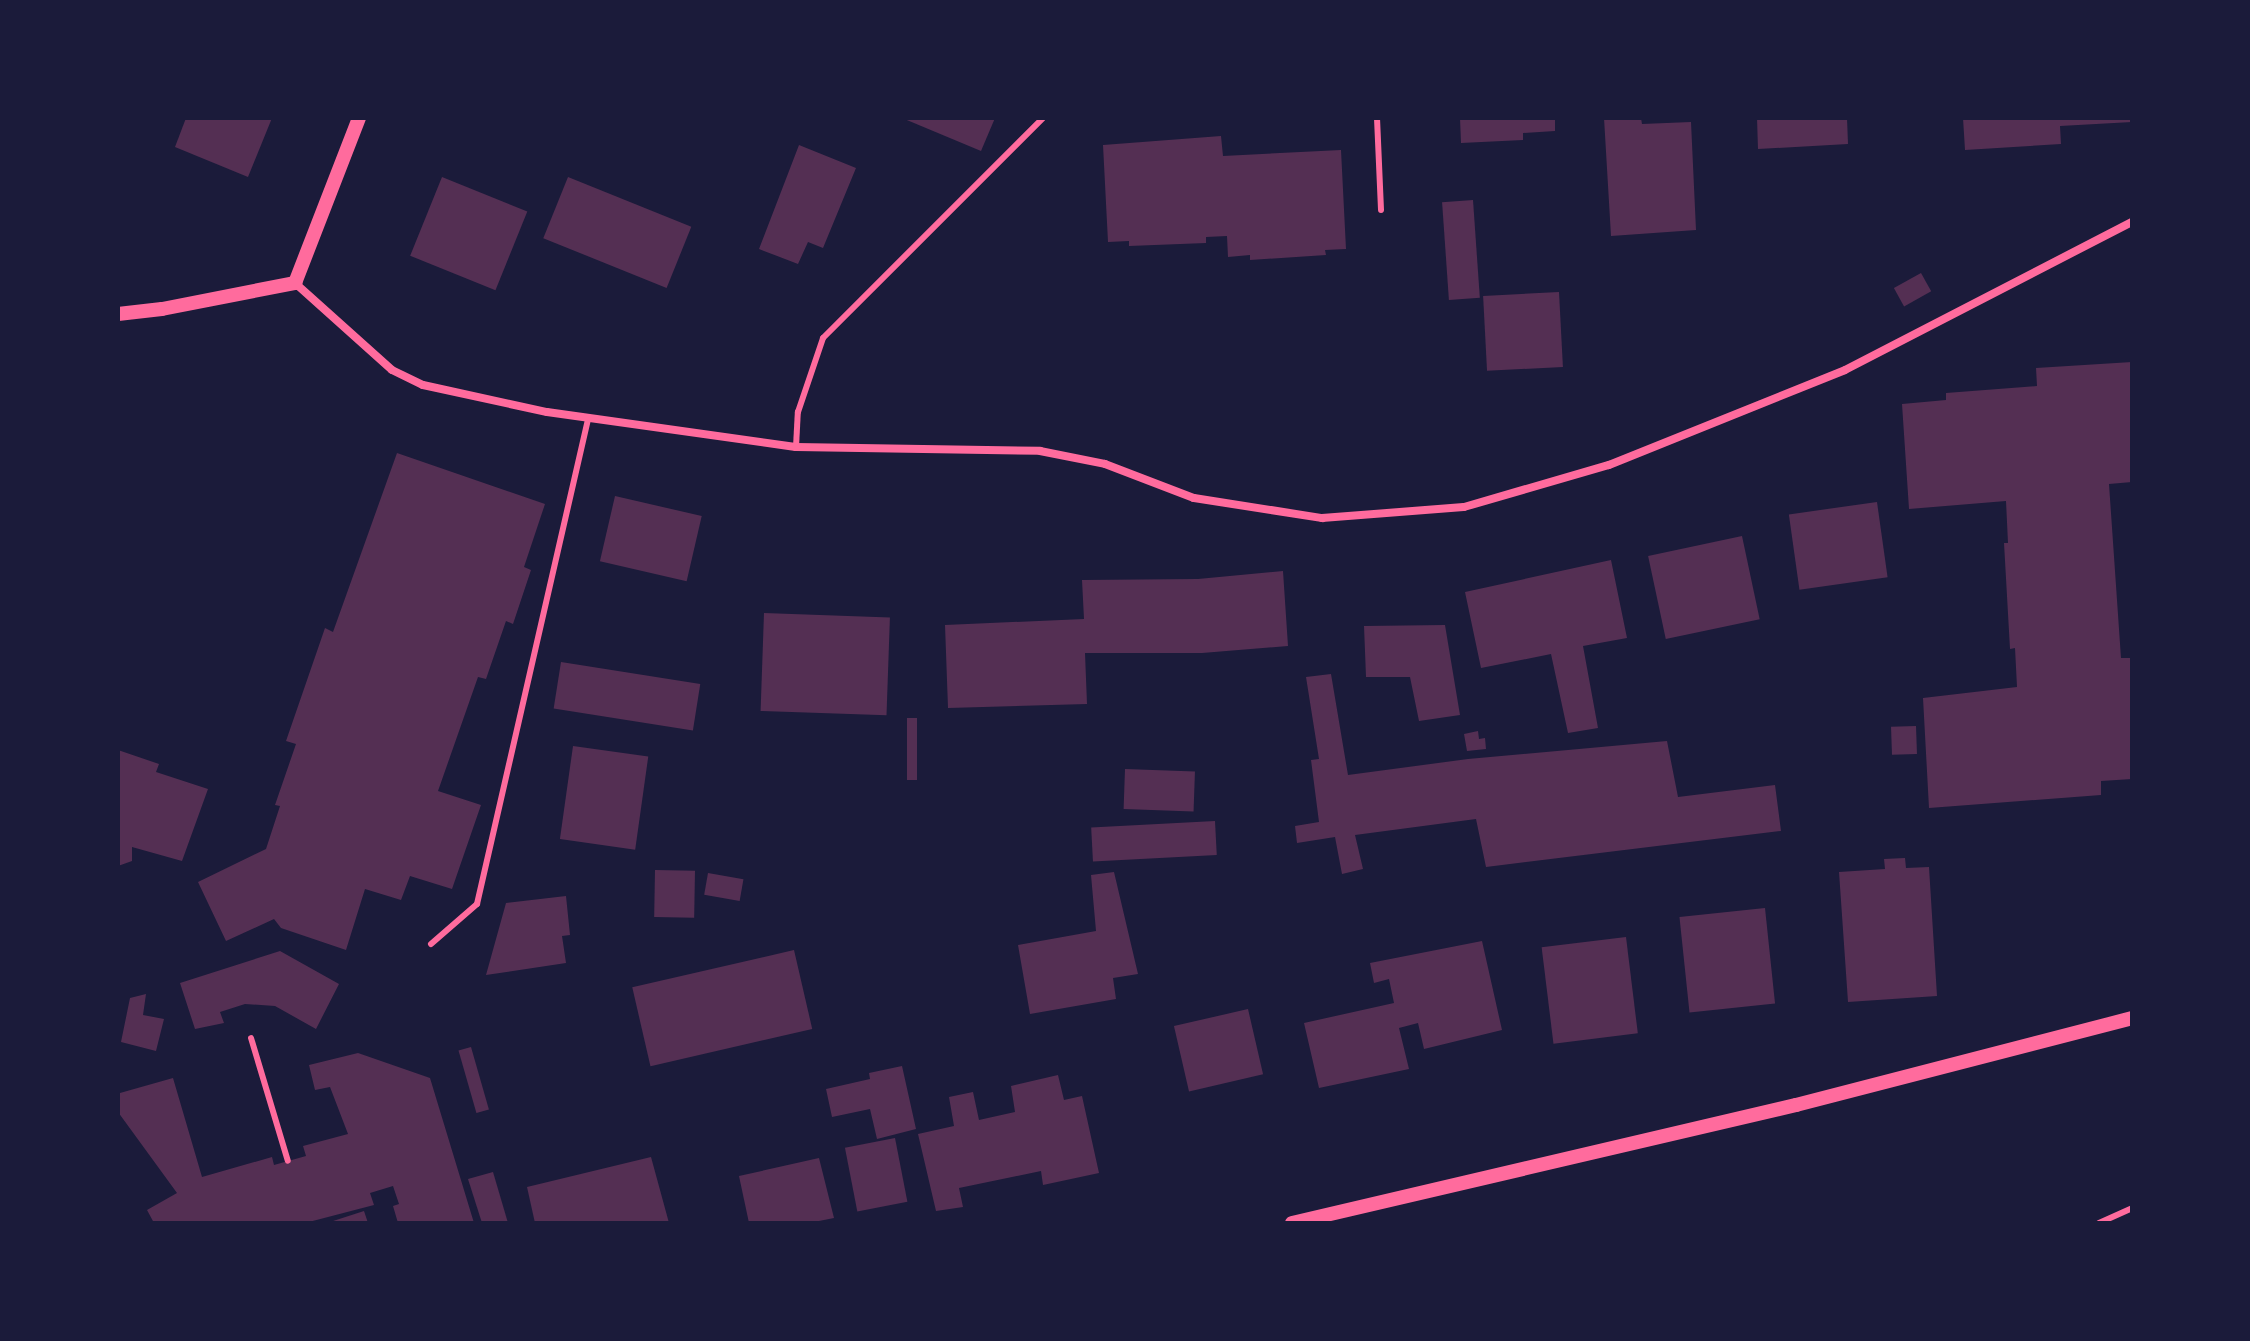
<!DOCTYPE html>
<style>
body{margin:0}
#map{position:relative;width:2250px;height:1341px;overflow:hidden;background:#1b1b3a;font-family:"Fira Sans Condensed",sans-serif}
div>[style]{position:absolute}
.building>*{inset:0;background:#542f53;transform-origin:0 0}
.service>*{height:6px;margin:-3px;padding:0 3px;transform-origin:3px;border-radius:3px;background:#ff6b9d}
.minor>*{height:8px;margin:-4px;padding:0 4px;transform-origin:4px;border-radius:4px;background:#ff6b9d}
.tertiary>*{height:14px;margin:-7px;padding:0 7px;transform-origin:7px;border-radius:7px;background:#ff6b9d}
span{translate:-50% -50%;white-space:nowrap;text-align:center;line-height:1.15;-webkit-text-stroke:6px #1b1b3a;paint-order:stroke}
.frame{position:absolute;inset:0;border:120px solid #1b1b3a;pointer-events:none}
</style>
<div id="map">
<div class="building">
<div style="clip-path:polygon(186px 118px,272px 118px,248px 177px,175px 147px)"></div>
<div style="clip-path:polygon(902px 118px,995px 118px,981px 151px)"></div>
<div style="clip-path:polygon(1460px 118px,1555px 118px,1555px 131px,1523px 133px,1523px 140px,1461px 143px)"></div>
<div style="clip-path:polygon(1604px 118px,1641px 118px,1642px 124px,1691px 122px,1696px 230px,1611px 236px)"></div>
<div style="clip-path:polygon(1757px 118px,1847px 118px,1848px 144px,1758px 149px)"></div>
<div style="clip-path:polygon(1963px 118px,2132px 118px,2132px 122px,2060px 126px,2061px 144px,1965px 150px)"></div>
<div style="clip-path:polygon(1221px 136px,1223px 156px,1341px 150px,1346px 249px,1325px 250px,1326px 255px,1250px 260px,1250px 255px,1228px 257px,1227px 236px,1206px 237px,1206px 243px,1129px 246px,1129px 241px,1108px 242px,1103px 145px)"></div>
<div style="clip-path:polygon(799px 145px,856px 168px,823px 248px,808px 242px,798px 264px,759px 249px)"></div>
<div style="left:442px;top:177px;width:92px;height:85px;rotate:22deg"></div>
<div style="left:568px;top:177px;width:133px;height:66px;rotate:22deg"></div>
<div style="left:1473px;top:200px;width:98px;height:31px;rotate:86deg"></div>
<div style="left:1921px;top:273px;width:21px;height:31px;rotate:61deg"></div>
<div style="left:1559px;top:292px;width:75px;height:76px;rotate:87deg"></div>
<div style="clip-path:polygon(2132px 362px,2132px 482px,2109px 484px,2121px 658px,2132px 658px,2132px 779px,2101px 781px,2101px 795px,1929px 808px,1923px 698px,2017px 687px,2015px 648px,2010px 649px,2004px 543px,2008px 543px,2006px 501px,1909px 509px,1902px 404px,1946px 400px,1946px 393px,2037px 386px,2036px 368px)"></div>
<div style="clip-path:polygon(397px 453px,545px 504px,524px 567px,531px 570px,513px 624px,506px 621px,486px 679px,478px 677px,438px 791px,481px 805px,452px 889px,410px 876px,401px 900px,365px 889px,346px 950px,281px 928px,274px 919px,226px 941px,198px 882px,266px 849px,280px 806px,275px 805px,296px 744px,286px 741px,325px 628px,333px 632px)"></div>
<div style="left:615px;top:496px;width:89px;height:67px;rotate:13deg"></div>
<div style="left:1877px;top:502px;width:76px;height:89px;rotate:82deg"></div>
<div style="left:1742px;top:536px;width:85px;height:96px;rotate:78deg"></div>
<div style="clip-path:polygon(1611px 560px,1627px 638px,1583px 646px,1598px 728px,1568px 733px,1551px 654px,1481px 668px,1465px 592px)"></div>
<div style="clip-path:polygon(1283px 571px,1288px 646px,1202px 653px,1085px 653px,1087px 704px,948px 708px,945px 625px,1084px 619px,1082px 580px,1198px 579px)"></div>
<div style="left:764px;top:613px;width:126px;height:98px;rotate:2deg"></div>
<div style="clip-path:polygon(1445px 625px,1460px 715px,1419px 721px,1410px 677px,1366px 677px,1364px 626px)"></div>
<div style="left:561px;top:662px;width:141px;height:47px;rotate:9deg"></div>
<div style="clip-path:polygon(1331px 674px,1348px 775px,1468px 759px,1667px 741px,1678px 797px,1775px 785px,1781px 831px,1486px 867px,1476px 819px,1355px 835px,1363px 869px,1342px 874px,1335px 837px,1297px 843px,1295px 826px,1319px 822px,1311px 760px,1319px 759px,1306px 677px)"></div>
<div style="left:907px;top:718px;width:10px;height:62px"></div>
<div style="left:1916px;top:726px;width:28px;height:25px;rotate:88deg"></div>
<div style="clip-path:polygon(1478px 731px,1479px 739px,1485px 738px,1486px 749px,1467px 751px,1464px 734px)"></div>
<div style="left:573px;top:746px;width:76px;height:94px;rotate:8deg"></div>
<div style="clip-path:polygon(118px 750px,159px 764px,156px 772px,208px 789px,182px 861px,132px 847px,132px 861px,118px 866px)"></div>
<div style="left:1125px;top:769px;width:70px;height:40px;rotate:2deg"></div>
<div style="left:1215px;top:821px;width:34px;height:124px;rotate:87deg"></div>
<div style="clip-path:polygon(1905px 858px,1906px 868px,1929px 867px,1937px 996px,1848px 1002px,1839px 872px,1885px 869px,1884px 859px)"></div>
<div style="left:655px;top:870px;width:40px;height:47px;rotate:1deg"></div>
<div style="clip-path:polygon(1114px 872px,1138px 974px,1113px 978px,1116px 999px,1030px 1014px,1018px 945px,1096px 931px,1091px 875px)"></div>
<div style="left:708px;top:873px;width:36px;height:22px;rotate:10deg"></div>
<div style="clip-path:polygon(566px 896px,570px 935px,562px 936px,566px 963px,486px 975px,506px 903px)"></div>
<div style="left:1765px;top:908px;width:96px;height:86px;rotate:84deg"></div>
<div style="left:1626px;top:937px;width:97px;height:85px;rotate:83deg"></div>
<div style="clip-path:polygon(1482px 941px,1502px 1030px,1424px 1049px,1418px 1023px,1399px 1028px,1409px 1069px,1319px 1088px,1304px 1023px,1394px 1003px,1389px 979px,1374px 983px,1370px 963px)"></div>
<div style="left:794px;top:950px;width:81px;height:166px;rotate:77deg"></div>
<div style="clip-path:polygon(280px 951px,339px 984px,316px 1029px,275px 1006px,245px 1004px,220px 1012px,224px 1023px,195px 1029px,180px 983px)"></div>
<div style="clip-path:polygon(146px 994px,143px 1015px,164px 1019px,156px 1051px,121px 1042px,130px 998px)"></div>
<div style="left:1248px;top:1009px;width:67px;height:76px;rotate:77deg"></div>
<div style="left:471px;top:1047px;width:65px;height:13px;rotate:74deg"></div>
<div style="clip-path:polygon(358px 1053px,430px 1078px,474px 1223px,398px 1223px,393px 1206px,399px 1204px,393px 1186px,370px 1193px,374px 1205px,305px 1223px,154px 1223px,147px 1210px,177px 1193px,118px 1112px,120px 1093px,173px 1078px,202px 1177px,272px 1157px,274px 1165px,306px 1156px,303px 1146px,348px 1134px,330px 1087px,315px 1090px,309px 1065px)"></div>
<div style="clip-path:polygon(902px 1066px,916px 1129px,877px 1139px,870px 1109px,832px 1117px,826px 1089px,870px 1079px,869px 1073px)"></div>
<div style="clip-path:polygon(1058px 1075px,1064px 1100px,1082px 1096px,1099px 1173px,1043px 1185px,1041px 1171px,959px 1188px,963px 1207px,936px 1211px,918px 1134px,954px 1126px,949px 1097px,973px 1092px,979px 1120px,1015px 1112px,1011px 1086px)"></div>
<div style="left:895px;top:1138px;width:65px;height:51px;rotate:79deg"></div>
<div style="clip-path:polygon(651px 1157px,669px 1223px,535px 1223px,527px 1187px)"></div>
<div style="clip-path:polygon(819px 1158px,834px 1218px,809px 1223px,749px 1223px,739px 1176px)"></div>
<div style="clip-path:polygon(493px 1172px,508px 1223px,482px 1223px,468px 1179px)"></div>
<div style="clip-path:polygon(364px 1211px,368px 1223px,330px 1223px,330px 1222px)"></div>
</div>
<div class="service">
<div style="left:1377px;top:118px;width:92px;rotate:87.5deg"></div>
<div style="left:796px;top:447px;width:35px;rotate:-87deg"></div>
<div style="left:798px;top:412px;width:78px;rotate:-71.3deg"></div>
<div style="left:823px;top:338px;width:311px;rotate:-45deg"></div>
<div style="left:431px;top:944px;width:61px;rotate:-41deg"></div>
<div style="left:477px;top:904px;width:499px;rotate:-77.1deg"></div>
<div style="left:251px;top:1038px;width:128px;rotate:73.3deg"></div>
<div style="left:2099px;top:1223px;width:36px;rotate:-24deg"></div>
</div>
<div class="minor">
<div style="left:295px;top:283px;width:130px;rotate:41.9deg"></div>
<div style="left:392px;top:370px;width:34px;rotate:26deg"></div>
<div style="left:423px;top:385px;width:127px;rotate:12.3deg"></div>
<div style="left:547px;top:412px;width:251px;rotate:8deg"></div>
<div style="left:796px;top:447px;width:244px;rotate:0.9deg"></div>
<div style="left:1040px;top:451px;width:66px;rotate:11.3deg"></div>
<div style="left:1105px;top:464px;width:95px;rotate:20.9deg"></div>
<div style="left:1194px;top:498px;width:130px;rotate:8.9deg"></div>
<div style="left:1322px;top:518px;width:142px;rotate:-4.4deg"></div>
<div style="left:1464px;top:507px;width:151px;rotate:-16.2deg"></div>
<div style="left:1609px;top:465px;width:254px;rotate:-21.9deg"></div>
<div style="left:1845px;top:370px;width:323px;rotate:-27.3deg"></div>
</div>
<div class="tertiary">
<div style="left:118px;top:314px;width:44px;rotate:-6.5deg"></div>
<div style="left:162px;top:309px;width:136px;rotate:-11.1deg"></div>
<div style="left:295px;top:283px;width:177px;rotate:-68.8deg"></div>
<div style="left:1292px;top:1223px;width:518px;rotate:-13.18deg"></div>
<div style="left:1796px;top:1105px;width:347px;rotate:-14.5deg"></div>
</div>
<div class="frame"></div>
</div>
